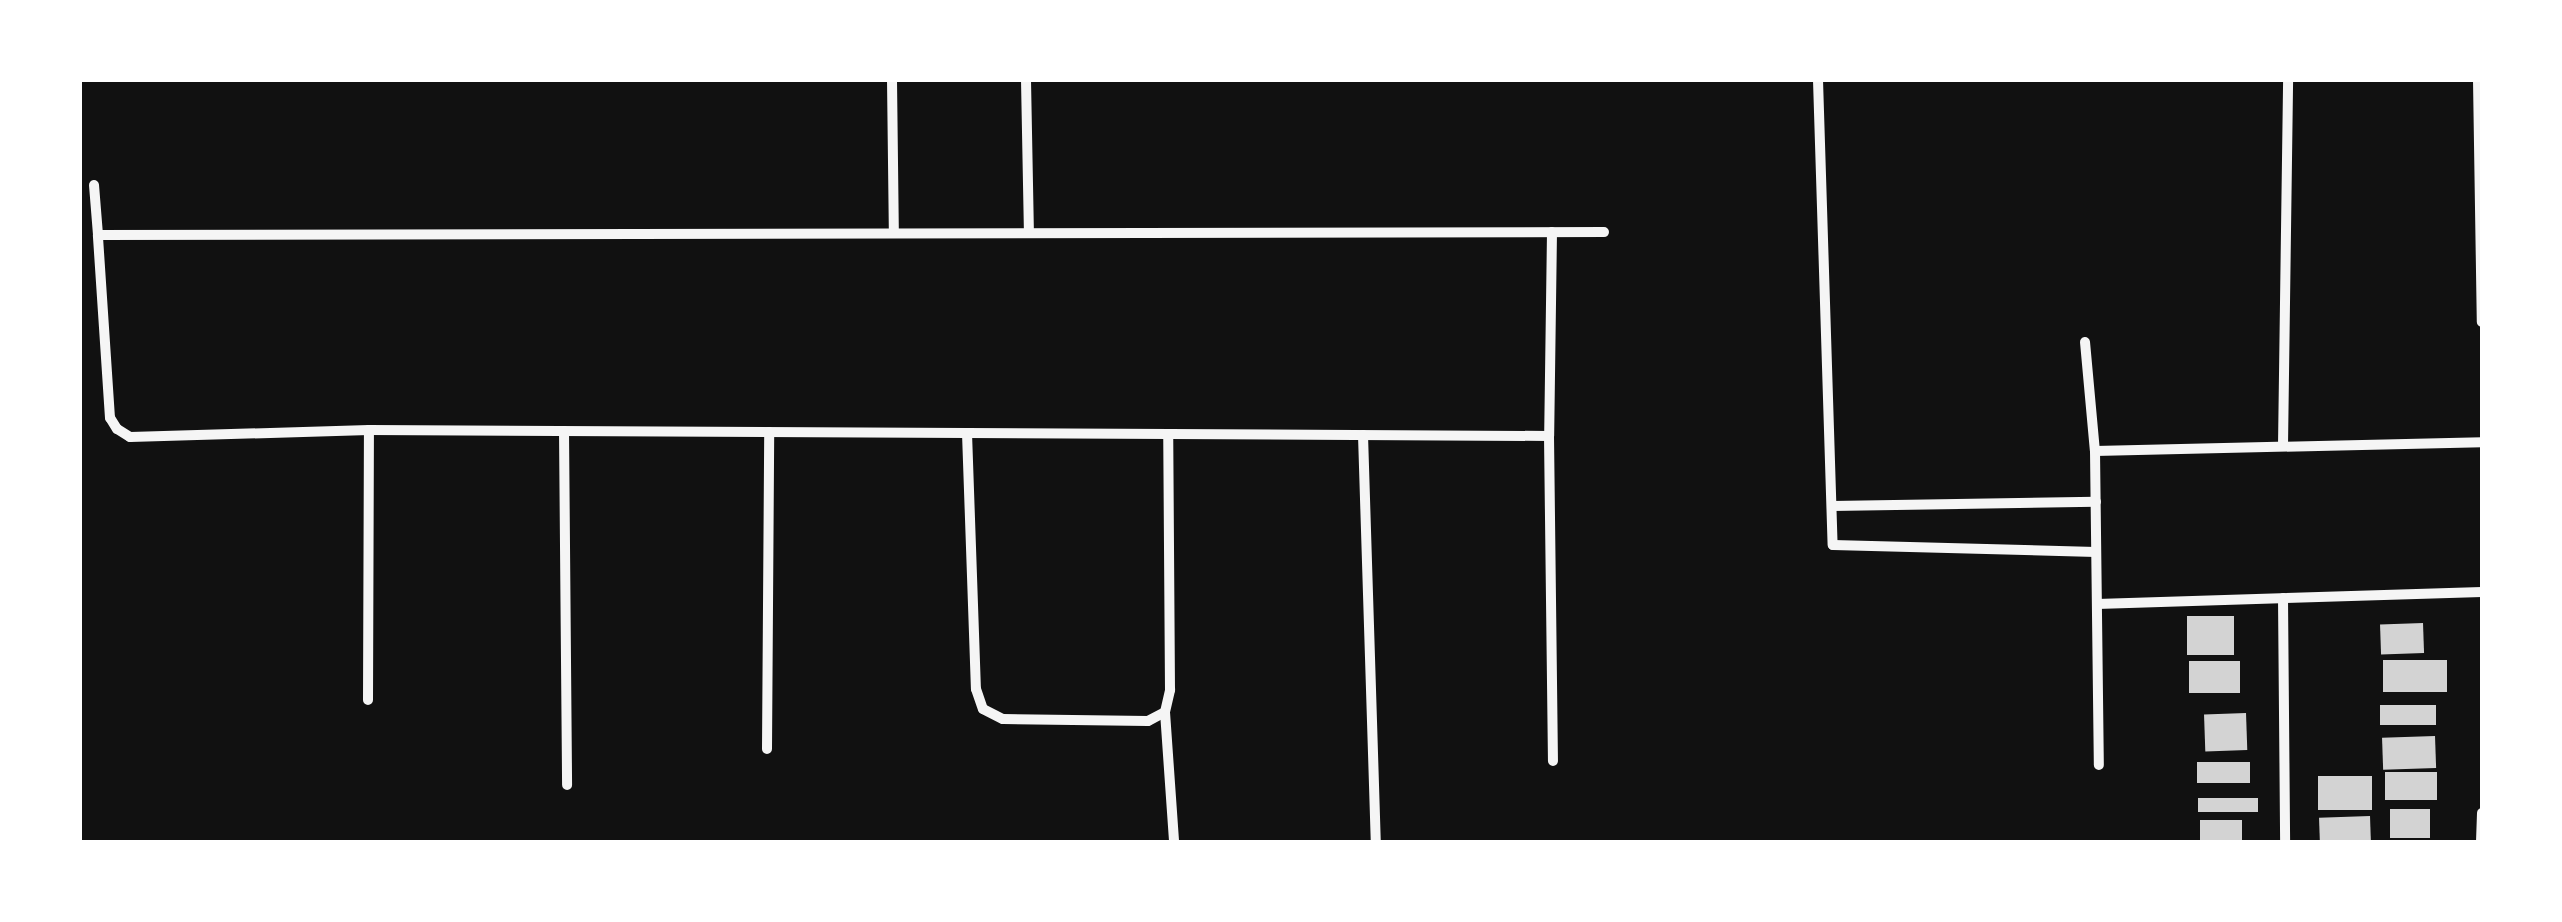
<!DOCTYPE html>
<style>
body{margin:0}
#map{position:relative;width:2562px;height:922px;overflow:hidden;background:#111;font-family:"PT Sans",sans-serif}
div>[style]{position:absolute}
.building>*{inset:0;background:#d3d3d3;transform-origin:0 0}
.minor>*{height:10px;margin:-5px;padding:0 5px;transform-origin:5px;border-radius:5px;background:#f5f5f5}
span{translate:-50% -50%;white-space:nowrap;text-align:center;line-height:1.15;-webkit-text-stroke:8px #fff;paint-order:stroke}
.frame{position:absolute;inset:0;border:82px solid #fff;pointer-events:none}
</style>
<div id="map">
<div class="building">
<div style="left:2234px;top:616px;width:39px;height:47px;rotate:90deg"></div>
<div style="left:2423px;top:623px;width:30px;height:43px;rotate:88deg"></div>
<div style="left:2447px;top:660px;width:32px;height:64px;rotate:90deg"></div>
<div style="left:2240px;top:661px;width:32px;height:51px;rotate:90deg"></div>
<div style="left:2436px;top:705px;width:20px;height:56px;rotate:90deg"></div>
<div style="left:2246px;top:713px;width:37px;height:42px;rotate:88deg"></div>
<div style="left:2435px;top:736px;width:32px;height:53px;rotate:88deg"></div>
<div style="left:2250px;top:762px;width:21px;height:53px;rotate:90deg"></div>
<div style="left:2385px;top:772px;width:52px;height:28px"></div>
<div style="left:2372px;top:776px;width:34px;height:54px;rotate:90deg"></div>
<div style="left:2258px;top:798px;width:14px;height:60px;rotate:90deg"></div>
<div style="left:2390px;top:809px;width:40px;height:29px"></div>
<div style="left:2370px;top:816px;width:25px;height:51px;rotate:88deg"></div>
<div style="left:2200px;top:820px;width:42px;height:22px"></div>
</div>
<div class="minor">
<div style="left:892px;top:80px;width:153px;rotate:89.3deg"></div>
<div style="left:1026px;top:80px;width:153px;rotate:88.9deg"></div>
<div style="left:1818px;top:80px;width:465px;rotate:88.2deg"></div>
<div style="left:1833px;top:545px;width:263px;rotate:1.5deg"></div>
<div style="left:2478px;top:80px;width:242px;rotate:89.1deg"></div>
<div style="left:94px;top:185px;width:50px;rotate:85.4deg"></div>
<div style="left:1552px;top:232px;width:204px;rotate:90.8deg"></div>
<div style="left:1549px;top:436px;width:325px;rotate:89.3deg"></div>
<div style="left:2085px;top:342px;width:109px;rotate:84.8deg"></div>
<div style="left:2095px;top:451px;width:314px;rotate:89.3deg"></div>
<div style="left:564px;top:431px;width:354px;rotate:89.5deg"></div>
<div style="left:967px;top:433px;width:256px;rotate:88deg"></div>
<div style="left:976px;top:689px;width:21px;rotate:71deg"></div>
<div style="left:983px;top:709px;width:22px;rotate:27deg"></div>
<div style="left:1003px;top:719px;width:145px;rotate:0.8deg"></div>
<div style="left:1148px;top:721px;width:19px;rotate:-28deg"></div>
<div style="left:1165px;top:712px;width:23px;rotate:-77deg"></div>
<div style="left:1170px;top:690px;width:256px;rotate:-90.4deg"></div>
<div style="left:1363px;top:435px;width:407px;rotate:88.2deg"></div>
<div style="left:1549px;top:436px;width:1180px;rotate:-179.71deg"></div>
<div style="left:369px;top:430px;width:239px;rotate:178.3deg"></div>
<div style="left:130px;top:437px;width:15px;rotate:-148deg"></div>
<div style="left:117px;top:429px;width:13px;rotate:-122deg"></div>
<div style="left:110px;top:418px;width:183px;rotate:-93.8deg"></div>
<div style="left:98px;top:235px;width:1506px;rotate:-0.11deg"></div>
<div style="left:2283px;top:446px;width:366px;rotate:-89.2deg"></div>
<div style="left:2095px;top:451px;width:387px;rotate:-1.3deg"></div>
<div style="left:1832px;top:506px;width:264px;rotate:-0.9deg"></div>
<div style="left:2283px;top:598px;width:244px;rotate:89.5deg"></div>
<div style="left:2097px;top:604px;width:385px;rotate:-1.8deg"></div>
<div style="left:368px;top:700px;width:270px;rotate:-89.8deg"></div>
<div style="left:1165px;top:712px;width:130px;rotate:86deg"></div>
<div style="left:767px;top:749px;width:317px;rotate:-89.6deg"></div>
<div style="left:2481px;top:842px;width:29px;rotate:-88deg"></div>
</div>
<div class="frame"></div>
</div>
